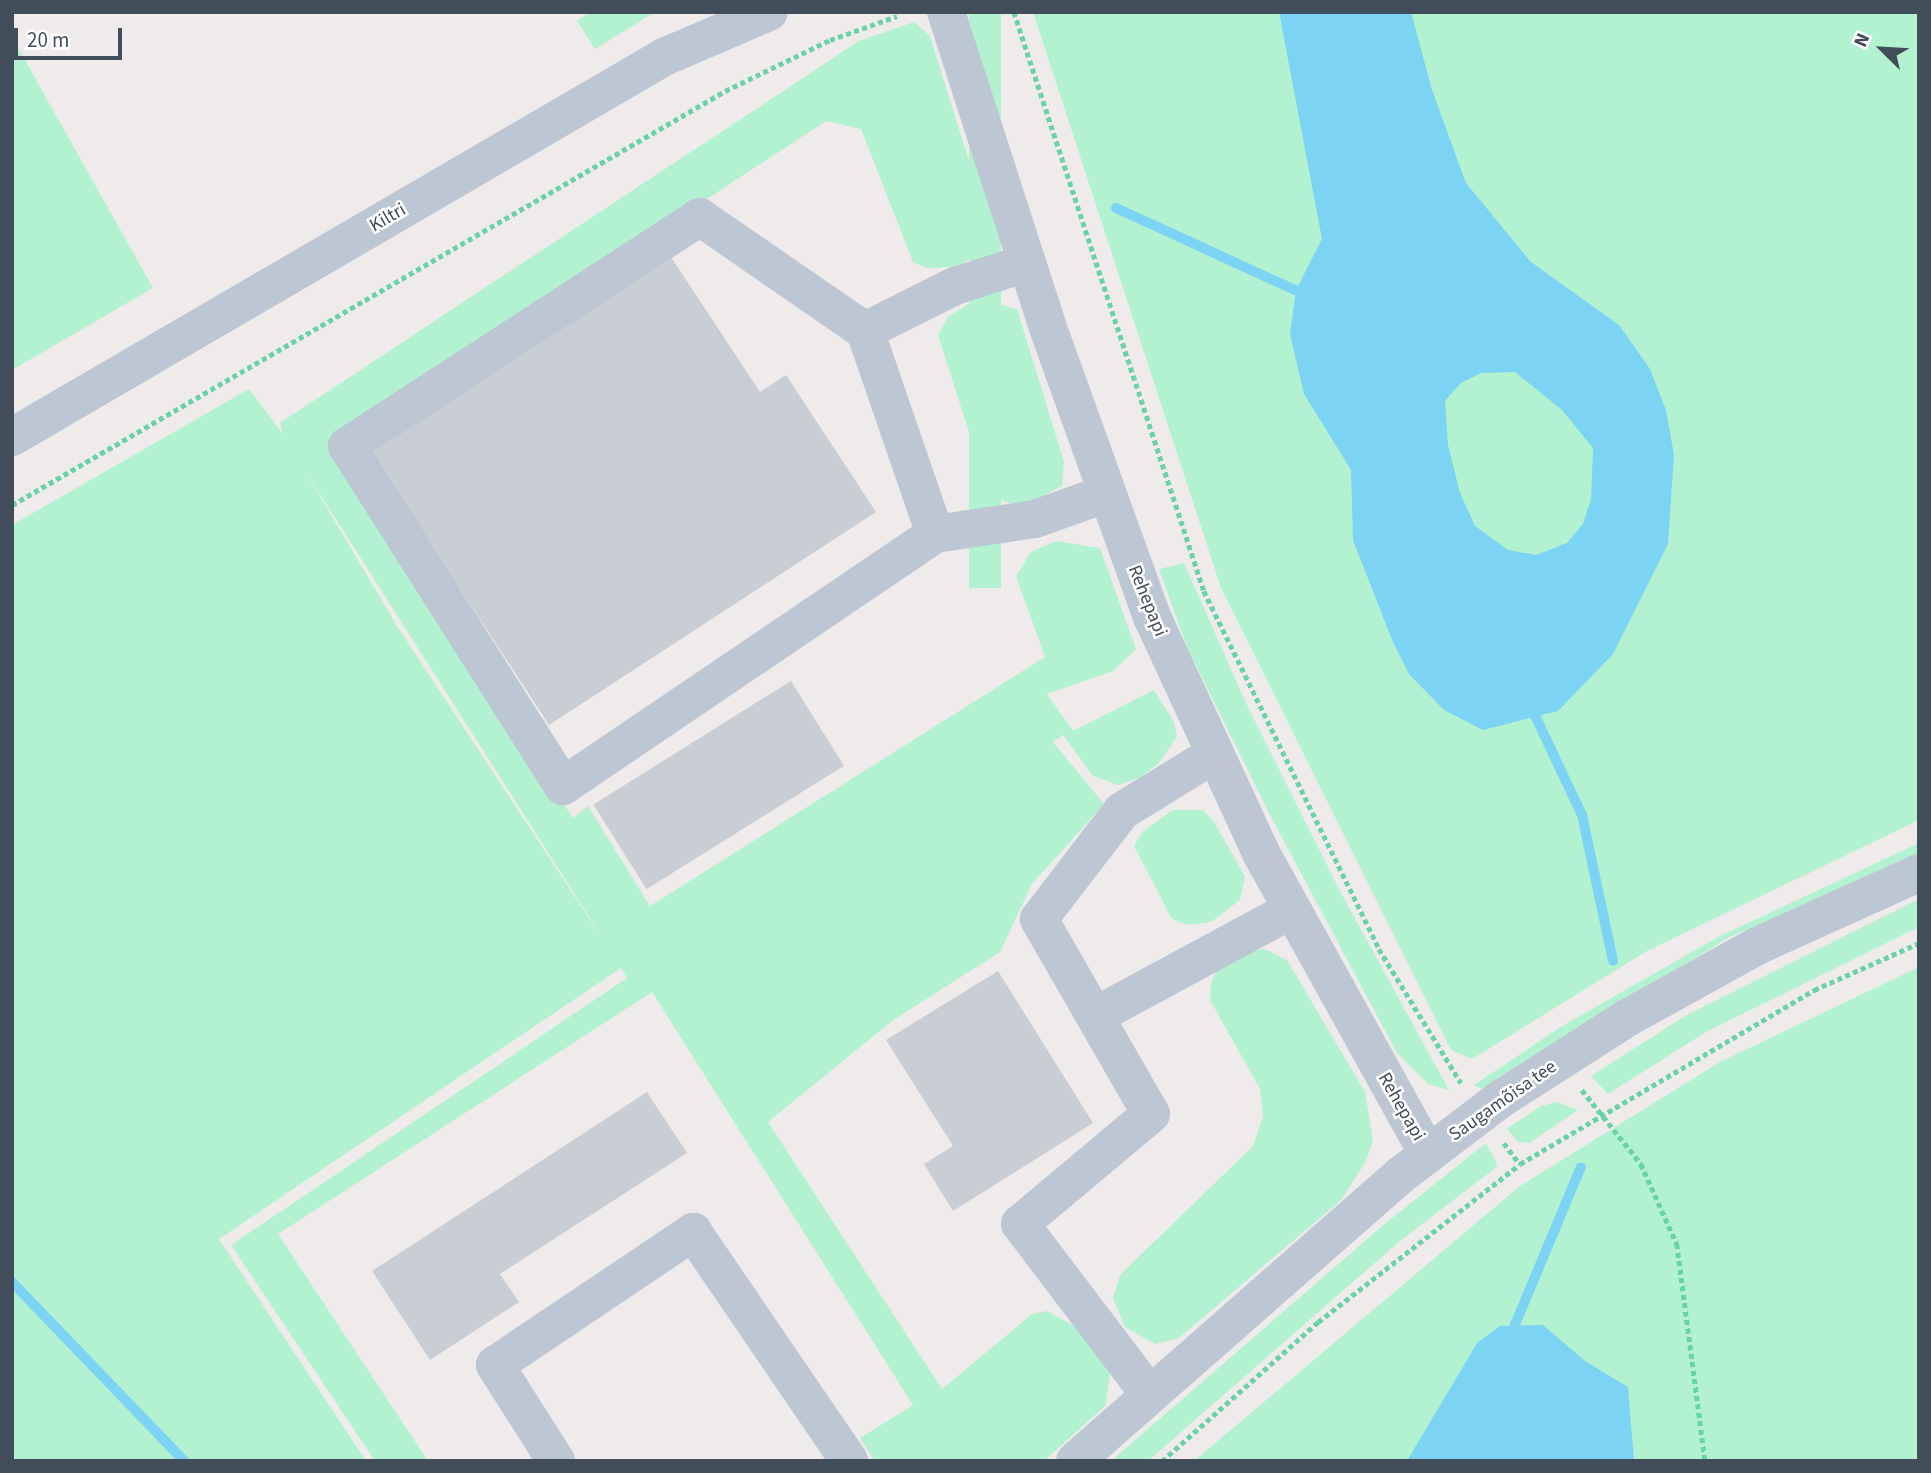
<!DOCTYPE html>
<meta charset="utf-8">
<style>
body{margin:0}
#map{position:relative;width:1931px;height:1473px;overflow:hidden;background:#efebeb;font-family:"Source Sans 3",sans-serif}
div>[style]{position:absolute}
.green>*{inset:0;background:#b3f2d0;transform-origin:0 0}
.water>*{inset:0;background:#7cd3f4}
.stream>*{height:10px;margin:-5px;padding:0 5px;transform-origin:5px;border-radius:5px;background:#7cd3f4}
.building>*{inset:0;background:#c9cdd4;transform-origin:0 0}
.path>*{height:4.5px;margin-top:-2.25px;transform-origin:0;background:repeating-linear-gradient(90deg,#68d3a6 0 5px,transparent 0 8.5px)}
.minor>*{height:38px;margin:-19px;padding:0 19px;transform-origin:19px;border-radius:19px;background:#bdc7d3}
span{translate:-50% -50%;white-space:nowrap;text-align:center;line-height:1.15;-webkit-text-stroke:5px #fff;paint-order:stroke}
.street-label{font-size:19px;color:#424d5a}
.frame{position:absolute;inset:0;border:14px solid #424d5a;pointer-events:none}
.north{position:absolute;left:1847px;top:14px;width:70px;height:70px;-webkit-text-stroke:5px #fff;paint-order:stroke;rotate:294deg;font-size:19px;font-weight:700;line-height:28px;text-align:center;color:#424d5a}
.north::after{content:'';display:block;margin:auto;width:24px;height:32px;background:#424d5a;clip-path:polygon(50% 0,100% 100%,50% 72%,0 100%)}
.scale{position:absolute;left:14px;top:28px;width:108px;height:32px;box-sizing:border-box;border:4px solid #424d5a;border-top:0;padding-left:9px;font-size:21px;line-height:24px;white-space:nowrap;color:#424d5a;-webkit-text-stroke:5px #fff;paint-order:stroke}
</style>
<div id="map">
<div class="green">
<div style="clip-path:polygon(590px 12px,655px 12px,595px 49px,577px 21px)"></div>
<div style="left:969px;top:12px;width:32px;height:576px"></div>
<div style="clip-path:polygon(1033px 12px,1919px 12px,1919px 820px,1647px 951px,1472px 1059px,1451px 1050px,1221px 588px)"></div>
<div style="clip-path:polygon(evenodd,914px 22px,930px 36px,973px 174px,988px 245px,958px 267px,927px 268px,913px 262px,861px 129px,826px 121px,328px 447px,573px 818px,588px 806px,650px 906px,1045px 657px,1016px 576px,1031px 552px,1056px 541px,1100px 548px,1136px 649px,1113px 671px,1047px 694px,1073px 731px,1154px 690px,1174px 722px,1177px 737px,1158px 764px,1139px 778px,1118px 785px,1093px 776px,1063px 735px,1053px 742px,1104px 804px,1032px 884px,1000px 952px,892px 1021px,768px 1122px,942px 1389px,1032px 1314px,1047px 1311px,1082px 1330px,1110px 1371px,1106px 1405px,1044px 1461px,875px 1461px,860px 1438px,913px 1405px,652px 992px,278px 1234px,428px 1461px,375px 1461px,231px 1245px,627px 978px,621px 968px,219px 1239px,366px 1461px,12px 1461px,12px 525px,249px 389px,283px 434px,280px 423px,859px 41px,914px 22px,304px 469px,598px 931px,598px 932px,397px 626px,304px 469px)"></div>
<div style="clip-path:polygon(12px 37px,153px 288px,12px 370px)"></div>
<div style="clip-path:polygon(990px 302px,1017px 309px,1064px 462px,1062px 486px,1021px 507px,989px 495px,938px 335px,948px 317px,967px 305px)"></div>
<div style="clip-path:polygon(1184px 563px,1246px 703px,1341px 893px,1449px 1090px,1428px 1084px,1397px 1053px,1271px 817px,1187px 647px,1159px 569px)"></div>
<div style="clip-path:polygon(1173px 810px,1203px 810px,1214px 822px,1245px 876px,1240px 900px,1211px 922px,1188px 925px,1172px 919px,1134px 846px,1143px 831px)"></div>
<div style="clip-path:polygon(1919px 843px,1919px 854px,1728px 938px,1482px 1089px,1474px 1085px,1559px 1028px,1720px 936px)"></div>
<div style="clip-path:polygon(1919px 899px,1919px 927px,1706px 1032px,1608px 1094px,1591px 1076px,1685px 1016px)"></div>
<div style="clip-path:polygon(1264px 949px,1287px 960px,1365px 1092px,1373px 1141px,1365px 1163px,1341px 1200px,1179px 1338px,1155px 1344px,1125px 1327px,1113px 1298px,1120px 1275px,1253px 1146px,1263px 1116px,1260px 1089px,1210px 1000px,1211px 984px,1218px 966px,1239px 953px)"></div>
<div style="clip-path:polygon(1919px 967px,1919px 1461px,1194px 1461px,1520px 1186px,1720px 1062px)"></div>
<div style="clip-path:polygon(1558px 1102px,1578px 1110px,1529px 1143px,1518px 1142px,1507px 1129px,1541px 1106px)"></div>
<div style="clip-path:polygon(1486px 1143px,1498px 1166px,1400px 1241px,1148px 1461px,1111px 1461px,1381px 1227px)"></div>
</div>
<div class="water">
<div style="clip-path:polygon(evenodd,1279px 12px,1411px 12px,1432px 90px,1466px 183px,1531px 262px,1619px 325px,1650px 369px,1666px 410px,1674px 455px,1668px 544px,1613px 654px,1558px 711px,1483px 730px,1444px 710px,1409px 674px,1392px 640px,1353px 540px,1351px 470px,1304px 394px,1290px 334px,1296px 290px,1322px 239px,1279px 12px,1515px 372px,1562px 410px,1593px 448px,1591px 499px,1583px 524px,1567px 543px,1536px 555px,1508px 550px,1475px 526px,1460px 493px,1448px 445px,1445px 401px,1461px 383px,1481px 373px,1515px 372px)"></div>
<div style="clip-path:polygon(1543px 1325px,1585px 1361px,1628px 1387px,1634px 1461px,1407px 1461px,1477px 1343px,1500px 1326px)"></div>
</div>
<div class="stream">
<div style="left:1116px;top:208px;width:211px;rotate:24.6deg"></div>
<div style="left:1530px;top:705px;width:122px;rotate:64.7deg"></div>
<div style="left:1582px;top:815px;width:149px;rotate:78deg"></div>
<div style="left:12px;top:1282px;width:248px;rotate:46.1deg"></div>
<div style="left:1509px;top:1339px;width:186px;rotate:-67.3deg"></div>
</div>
<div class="building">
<div style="clip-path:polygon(671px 257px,760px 392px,786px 375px,876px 512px,549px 725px,371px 452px)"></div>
<div style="left:791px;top:681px;width:100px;height:233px;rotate:58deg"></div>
<div style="clip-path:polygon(998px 971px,1093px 1123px,953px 1211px,924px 1164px,953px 1146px,886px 1040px)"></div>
<div style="clip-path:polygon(647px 1092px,687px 1153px,500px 1274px,519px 1302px,430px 1360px,372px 1271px)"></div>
</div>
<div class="path">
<div style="left:1014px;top:12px;width:609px;rotate:71.83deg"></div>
<div style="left:1204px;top:591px;width:398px;rotate:63.9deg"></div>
<div style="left:1379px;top:949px;width:157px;rotate:58.5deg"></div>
<div style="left:12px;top:505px;width:824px;rotate:-30.14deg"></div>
<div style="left:725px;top:91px;width:117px;rotate:-25.9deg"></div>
<div style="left:830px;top:40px;width:71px;rotate:-19.7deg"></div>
<div style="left:1582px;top:1090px;width:95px;rotate:51.4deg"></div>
<div style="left:1641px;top:1164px;width:88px;rotate:65.8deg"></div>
<div style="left:1677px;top:1244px;width:219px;rotate:82.6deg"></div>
<div style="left:1504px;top:1143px;width:26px;rotate:53deg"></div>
<div style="left:1162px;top:1461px;width:209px;rotate:-41.7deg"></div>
<div style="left:1318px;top:1322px;width:256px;rotate:-38deg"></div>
<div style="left:1520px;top:1164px;width:342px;rotate:-30.6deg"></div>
<div style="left:1814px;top:990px;width:115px;rotate:-24.1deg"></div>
</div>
<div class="minor">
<div style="left:946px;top:12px;width:332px;rotate:72.1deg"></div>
<div style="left:1048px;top:328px;width:309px;rotate:70.2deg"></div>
<div style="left:1153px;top:619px;width:258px;rotate:65.2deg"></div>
<div style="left:1261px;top:853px;width:344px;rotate:61deg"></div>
<div style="left:865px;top:331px;width:201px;rotate:-145.4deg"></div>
<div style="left:700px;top:217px;width:421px;rotate:147deg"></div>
<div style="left:347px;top:446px;width:403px;rotate:57.6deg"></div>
<div style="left:563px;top:786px;width:449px;rotate:-34.1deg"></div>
<div style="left:935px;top:534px;width:215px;rotate:-109deg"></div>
<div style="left:865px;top:331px;width:101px;rotate:-26.6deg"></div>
<div style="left:955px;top:286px;width:76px;rotate:-17.7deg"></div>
<div style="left:12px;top:437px;width:755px;rotate:-30.23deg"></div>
<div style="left:664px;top:57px;width:114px;rotate:-23.2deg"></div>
<div style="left:935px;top:534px;width:101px;rotate:-8.5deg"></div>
<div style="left:1035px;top:519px;width:74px;rotate:-19.7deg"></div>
<div style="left:1095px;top:1016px;width:223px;rotate:-28.4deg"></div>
<div style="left:1150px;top:1395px;width:215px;rotate:-127.2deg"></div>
<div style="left:1020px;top:1224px;width:171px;rotate:-40deg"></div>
<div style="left:1151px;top:1114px;width:225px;rotate:-119.9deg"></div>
<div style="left:1039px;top:919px;width:136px;rotate:-52.5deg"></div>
<div style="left:1122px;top:811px;width:107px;rotate:-31.6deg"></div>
<div style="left:556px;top:1461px;width:114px;rotate:-122.4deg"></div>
<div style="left:495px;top:1365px;width:239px;rotate:-33.9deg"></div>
<div style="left:693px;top:1232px;width:277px;rotate:55.7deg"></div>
<div style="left:1075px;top:1461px;width:435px;rotate:-41.3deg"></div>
<div style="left:1402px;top:1174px;width:122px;rotate:-37.3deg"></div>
<div style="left:1499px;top:1100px;width:152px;rotate:-32.6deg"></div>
<div style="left:1627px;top:1018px;width:149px;rotate:-29deg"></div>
<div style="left:1757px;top:946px;width:178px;rotate:-24.3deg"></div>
</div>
<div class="street-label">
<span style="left:388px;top:218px;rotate:-30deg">Kiltri</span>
<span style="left:1147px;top:601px;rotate:68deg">Rehepapi</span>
<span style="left:1503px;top:1101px;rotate:-35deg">Saugamõisa tee</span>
<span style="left:1401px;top:1107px;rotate:60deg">Rehepapi</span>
</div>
<div class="frame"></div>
<div class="north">N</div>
<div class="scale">20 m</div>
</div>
